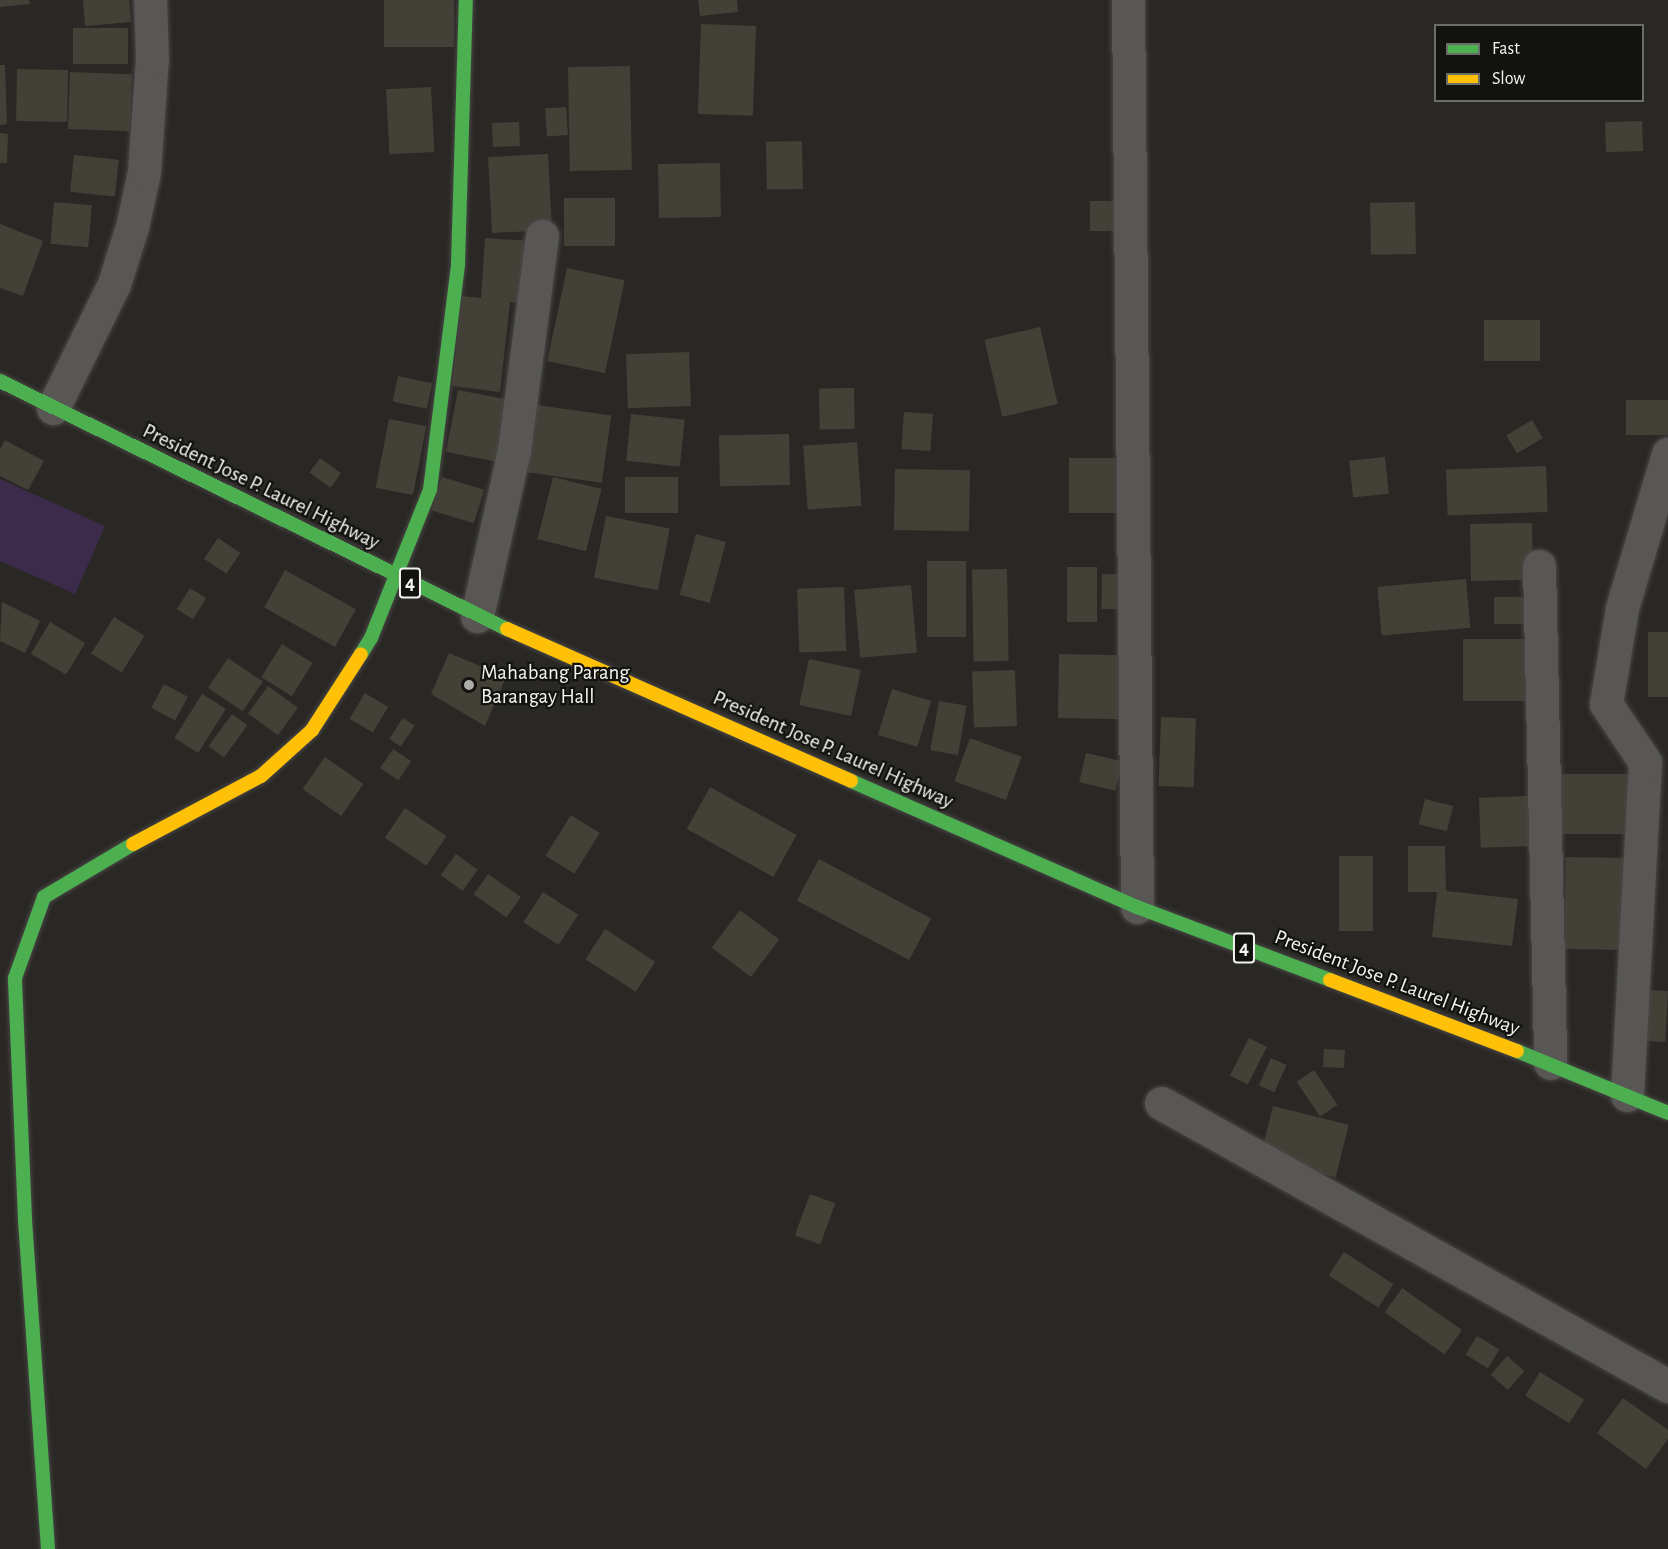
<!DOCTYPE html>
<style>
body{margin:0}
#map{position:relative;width:1668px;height:1549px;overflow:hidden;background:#2a2825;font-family:"Alegreya Sans",sans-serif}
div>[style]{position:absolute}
.green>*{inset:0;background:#3c2b4b}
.building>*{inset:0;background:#434037;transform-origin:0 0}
.roads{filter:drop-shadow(0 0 2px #474644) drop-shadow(0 0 2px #474644)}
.street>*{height:33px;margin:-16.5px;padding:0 16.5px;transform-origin:16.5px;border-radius:16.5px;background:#585755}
.fast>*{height:14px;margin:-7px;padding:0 7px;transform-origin:7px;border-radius:7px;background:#4caf50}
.slow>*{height:14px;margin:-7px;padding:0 7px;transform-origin:7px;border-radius:7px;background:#ffc107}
.dots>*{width:16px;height:16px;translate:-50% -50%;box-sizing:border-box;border:3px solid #12120f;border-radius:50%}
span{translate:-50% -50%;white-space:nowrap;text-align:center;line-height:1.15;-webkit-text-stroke:4.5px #12120f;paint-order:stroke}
.shield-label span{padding:2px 4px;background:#12120f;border:2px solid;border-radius:4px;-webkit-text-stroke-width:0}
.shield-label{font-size:20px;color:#f4f3ef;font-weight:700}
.street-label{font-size:21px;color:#f4f3ef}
.poi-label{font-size:21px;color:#f4f3ef}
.left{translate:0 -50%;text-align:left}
.legend{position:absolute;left:1434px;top:24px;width:210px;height:78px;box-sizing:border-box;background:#12120f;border:2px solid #6c6c69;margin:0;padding:8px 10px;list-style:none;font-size:18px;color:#f4f3ef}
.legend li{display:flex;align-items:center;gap:12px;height:30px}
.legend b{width:30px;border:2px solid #6c6c69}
</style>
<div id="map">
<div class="green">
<div style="clip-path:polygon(0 479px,105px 526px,75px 594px,0 561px)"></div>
</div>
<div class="building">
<div style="clip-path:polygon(0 0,29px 0,30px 4px,0 7px)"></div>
<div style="clip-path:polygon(83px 0,129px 0,131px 22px,85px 26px)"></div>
<div style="left:384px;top:0;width:70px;height:47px"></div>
<div style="clip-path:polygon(698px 0,737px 0,738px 12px,700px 16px)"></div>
<div style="left:701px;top:24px;width:55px;height:90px;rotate:2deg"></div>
<div style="left:128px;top:28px;width:36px;height:55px;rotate:90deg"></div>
<div style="clip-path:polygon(0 65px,5px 65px,7px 124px,0 125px)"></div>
<div style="left:630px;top:66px;width:104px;height:62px;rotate:89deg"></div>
<div style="left:17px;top:69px;width:51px;height:52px;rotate:1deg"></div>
<div style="left:70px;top:72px;width:62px;height:57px;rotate:2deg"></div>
<div style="left:431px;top:87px;width:65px;height:45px;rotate:87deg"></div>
<div style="left:566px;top:107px;width:28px;height:21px;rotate:86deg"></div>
<div style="left:1642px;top:121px;width:30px;height:37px;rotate:88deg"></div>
<div style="left:519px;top:122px;width:24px;height:27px;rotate:88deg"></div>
<div style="clip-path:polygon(0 133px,8px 134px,7px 163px,0 163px)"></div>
<div style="left:802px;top:141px;width:48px;height:36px;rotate:89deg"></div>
<div style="left:548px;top:154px;width:76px;height:60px;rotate:87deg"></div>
<div style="left:74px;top:155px;width:45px;height:37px;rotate:6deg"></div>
<div style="left:720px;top:163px;width:54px;height:62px;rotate:89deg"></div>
<div style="left:564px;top:198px;width:51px;height:48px"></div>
<div style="left:1090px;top:201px;width:29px;height:30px"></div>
<div style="left:54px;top:202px;width:38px;height:42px;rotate:5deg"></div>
<div style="left:1415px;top:202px;width:52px;height:45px;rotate:89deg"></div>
<div style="clip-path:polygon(0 224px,43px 241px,23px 296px,0 288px)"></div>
<div style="clip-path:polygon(485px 238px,530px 241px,527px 303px,510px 302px,500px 392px,452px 386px,462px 296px,481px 298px)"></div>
<div style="left:567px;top:268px;width:59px;height:95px;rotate:12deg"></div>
<div style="left:1540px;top:320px;width:41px;height:56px;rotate:90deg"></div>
<div style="left:1040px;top:327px;width:79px;height:57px;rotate:77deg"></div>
<div style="left:689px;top:352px;width:54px;height:63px;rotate:88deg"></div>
<div style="left:398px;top:376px;width:35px;height:26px;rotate:12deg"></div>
<div style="left:854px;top:388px;width:41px;height:35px;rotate:89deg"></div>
<div style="left:458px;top:390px;width:54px;height:63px;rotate:11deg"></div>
<div style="left:1668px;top:400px;width:35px;height:42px;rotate:90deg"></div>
<div style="left:537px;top:405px;width:75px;height:68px;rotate:8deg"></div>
<div style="left:904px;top:412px;width:29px;height:37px;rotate:4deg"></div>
<div style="left:631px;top:414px;width:54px;height:47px;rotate:6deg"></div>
<div style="left:389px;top:419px;width:38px;height:70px;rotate:11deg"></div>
<div style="left:1532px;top:420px;width:21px;height:30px;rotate:59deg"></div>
<div style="left:789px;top:434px;width:51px;height:70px;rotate:89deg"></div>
<div style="clip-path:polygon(5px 440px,44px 461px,28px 490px,0 476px,0 449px)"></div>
<div style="left:857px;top:442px;width:64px;height:54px;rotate:86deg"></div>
<div style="left:1385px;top:457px;width:37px;height:36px;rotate:84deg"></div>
<div style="left:320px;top:458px;width:26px;height:18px;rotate:36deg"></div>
<div style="left:1069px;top:458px;width:53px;height:55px"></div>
<div style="left:1546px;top:466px;width:46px;height:100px;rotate:88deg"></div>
<div style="left:895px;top:469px;width:75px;height:61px;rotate:1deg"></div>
<div style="left:442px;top:477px;width:44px;height:35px;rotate:17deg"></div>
<div style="left:553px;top:477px;width:50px;height:64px;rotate:14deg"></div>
<div style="left:625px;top:477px;width:53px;height:36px"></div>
<div style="left:606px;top:516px;width:65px;height:63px;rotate:11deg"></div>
<div style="left:1532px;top:523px;width:57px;height:62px;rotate:89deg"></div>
<div style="left:696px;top:534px;width:31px;height:63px;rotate:15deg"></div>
<div style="left:218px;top:538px;width:27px;height:25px;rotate:34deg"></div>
<div style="left:927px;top:561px;width:39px;height:76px"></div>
<div style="left:1067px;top:567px;width:30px;height:55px"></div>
<div style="left:1007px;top:569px;width:92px;height:35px;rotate:89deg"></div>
<div style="left:285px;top:570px;width:81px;height:43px;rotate:29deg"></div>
<div style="left:1102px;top:574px;width:39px;height:35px;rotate:1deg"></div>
<div style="left:1466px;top:579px;width:49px;height:89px;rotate:85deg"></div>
<div style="left:911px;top:585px;width:68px;height:57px;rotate:85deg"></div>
<div style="left:844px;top:587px;width:64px;height:47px;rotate:88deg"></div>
<div style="left:190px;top:588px;width:19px;height:25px;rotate:32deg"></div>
<div style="left:1534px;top:597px;width:27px;height:40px;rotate:90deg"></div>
<div style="clip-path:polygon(2px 602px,40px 621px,25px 653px,0 641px)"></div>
<div style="left:114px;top:617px;width:36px;height:43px;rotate:32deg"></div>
<div style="left:50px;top:622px;width:41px;height:37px;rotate:31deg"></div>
<div style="left:1668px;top:632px;width:65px;height:20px;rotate:90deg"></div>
<div style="left:1463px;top:639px;width:69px;height:62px"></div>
<div style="left:282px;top:644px;width:36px;height:39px;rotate:32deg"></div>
<div style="clip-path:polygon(449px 653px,506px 677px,485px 726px,431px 694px)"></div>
<div style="left:1059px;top:654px;width:66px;height:64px;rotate:1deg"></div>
<div style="left:228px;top:658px;width:42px;height:36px;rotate:34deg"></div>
<div style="left:809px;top:659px;width:53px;height:47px;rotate:12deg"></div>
<div style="left:1015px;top:670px;width:56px;height:43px;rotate:88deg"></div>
<div style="left:164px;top:684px;width:27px;height:27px;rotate:28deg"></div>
<div style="left:268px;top:686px;width:37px;height:34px;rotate:36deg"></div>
<div style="left:892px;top:689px;width:41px;height:48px;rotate:17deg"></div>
<div style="left:365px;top:693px;width:27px;height:30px;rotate:31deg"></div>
<div style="left:202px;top:694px;width:28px;height:52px;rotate:32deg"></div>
<div style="left:939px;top:701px;width:28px;height:50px;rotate:10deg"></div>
<div style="left:232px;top:714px;width:19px;height:40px;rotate:36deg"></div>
<div style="left:1161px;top:717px;width:35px;height:69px;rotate:2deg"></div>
<div style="left:403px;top:718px;width:14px;height:25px;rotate:34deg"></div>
<div style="left:970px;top:738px;width:55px;height:46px;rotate:20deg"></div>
<div style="left:393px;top:749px;width:22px;height:23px;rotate:34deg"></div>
<div style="left:1086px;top:753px;width:37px;height:30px;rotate:13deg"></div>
<div style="left:325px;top:757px;width:47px;height:39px;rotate:35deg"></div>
<div style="left:1561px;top:774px;width:75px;height:60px"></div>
<div style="left:710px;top:787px;width:99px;height:48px;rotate:29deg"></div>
<div style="left:1529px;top:796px;width:50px;height:50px;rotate:88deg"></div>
<div style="left:1425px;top:799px;width:29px;height:26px;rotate:14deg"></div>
<div style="left:405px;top:808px;width:50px;height:36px;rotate:34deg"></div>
<div style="left:571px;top:815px;width:34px;height:48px;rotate:32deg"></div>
<div style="clip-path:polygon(1408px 846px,1445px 846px,1446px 891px,1518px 899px,1512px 946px,1432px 937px,1437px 892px,1408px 892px)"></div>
<div style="left:456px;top:854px;width:27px;height:26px;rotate:36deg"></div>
<div style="left:1339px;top:856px;width:34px;height:75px"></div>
<div style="left:1566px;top:857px;width:63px;height:92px;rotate:1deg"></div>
<div style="left:819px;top:859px;width:127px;height:47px;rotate:28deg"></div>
<div style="left:488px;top:874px;width:40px;height:25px;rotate:35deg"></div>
<div style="left:543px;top:892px;width:42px;height:36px;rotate:33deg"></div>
<div style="left:740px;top:910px;width:49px;height:47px;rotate:37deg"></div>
<div style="left:605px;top:929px;width:60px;height:36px;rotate:33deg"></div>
<div style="left:1649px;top:990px;width:19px;height:51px;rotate:3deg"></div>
<div style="left:1249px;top:1038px;width:20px;height:42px;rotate:27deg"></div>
<div style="left:1324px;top:1049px;width:21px;height:18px;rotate:3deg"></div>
<div style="left:1271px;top:1058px;width:17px;height:30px;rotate:24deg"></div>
<div style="left:1314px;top:1070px;width:42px;height:21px;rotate:56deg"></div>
<div style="left:1273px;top:1106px;width:78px;height:54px;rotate:14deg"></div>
<div style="left:810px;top:1194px;width:27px;height:44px;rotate:20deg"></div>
<div style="left:1344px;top:1252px;width:59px;height:28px;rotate:33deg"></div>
<div style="left:1402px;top:1288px;width:73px;height:30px;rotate:35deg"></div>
<div style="left:1477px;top:1336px;width:26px;height:22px;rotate:31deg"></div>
<div style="left:1507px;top:1356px;width:23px;height:25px;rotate:41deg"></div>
<div style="left:1540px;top:1372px;width:52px;height:28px;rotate:32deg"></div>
<div style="clip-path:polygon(1623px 1398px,1668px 1430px,1668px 1439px,1646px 1469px,1597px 1433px)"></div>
</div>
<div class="roads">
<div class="street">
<div style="left:1128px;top:0;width:907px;rotate:89.43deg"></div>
<div style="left:53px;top:408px;width:138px;rotate:-63.8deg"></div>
<div style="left:114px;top:284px;width:60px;rotate:-72.5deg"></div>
<div style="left:132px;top:227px;width:56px;rotate:-77.7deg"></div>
<div style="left:144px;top:172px;width:113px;rotate:-86deg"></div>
<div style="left:152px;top:59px;width:59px;rotate:-91.9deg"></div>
<div style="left:1539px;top:566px;width:497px;rotate:88.7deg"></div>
<div style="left:477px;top:616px;width:169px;rotate:-77.4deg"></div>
<div style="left:514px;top:451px;width:217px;rotate:-82.6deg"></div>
<div style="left:1627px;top:1095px;width:333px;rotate:-86.9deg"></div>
<div style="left:1645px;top:762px;width:70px;rotate:-123.9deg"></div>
<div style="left:1606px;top:704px;width:97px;rotate:-80.5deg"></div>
<div style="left:1622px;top:608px;width:161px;rotate:-73.4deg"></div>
<div style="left:1161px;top:1103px;width:581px;rotate:29.17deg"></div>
</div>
<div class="fast">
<div style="left:0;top:381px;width:564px;rotate:26.07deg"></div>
<div style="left:361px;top:654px;width:19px;rotate:-58deg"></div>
<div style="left:371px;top:638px;width:159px;rotate:-68.3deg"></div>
<div style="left:430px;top:490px;width:228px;rotate:-82.9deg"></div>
<div style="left:458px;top:264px;width:264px;rotate:-88.3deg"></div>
<div style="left:851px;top:781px;width:313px;rotate:23.8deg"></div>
<div style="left:1137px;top:907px;width:206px;rotate:20.7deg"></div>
<div style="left:1517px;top:1051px;width:163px;rotate:22.3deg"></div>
<div style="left:48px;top:1549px;width:331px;rotate:-94deg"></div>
<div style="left:25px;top:1219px;width:241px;rotate:-92.4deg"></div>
<div style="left:15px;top:978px;width:86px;rotate:-70.3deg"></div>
<div style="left:44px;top:897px;width:104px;rotate:-30.8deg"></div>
</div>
<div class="slow">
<div style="left:507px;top:629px;width:376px;rotate:23.8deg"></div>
<div style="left:133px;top:844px;width:145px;rotate:-28deg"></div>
<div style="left:261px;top:776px;width:69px;rotate:-42deg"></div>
<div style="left:312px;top:730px;width:90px;rotate:-57.2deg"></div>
<div style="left:1330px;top:980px;width:200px;rotate:20.8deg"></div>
</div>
</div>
<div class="dots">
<div style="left:469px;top:685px;background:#adaca8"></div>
</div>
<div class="shield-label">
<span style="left:410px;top:583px">4</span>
<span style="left:1244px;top:948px">4</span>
</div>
<div class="street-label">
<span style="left:261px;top:487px;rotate:26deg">President Jose P. Laurel Highway</span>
<span style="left:833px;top:750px;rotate:24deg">President Jose P. Laurel Highway</span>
<span style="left:1397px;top:983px;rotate:21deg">President Jose P. Laurel Highway</span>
</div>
<div class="poi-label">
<span class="left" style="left:481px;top:685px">Mahabang Parang<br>Barangay Hall</span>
</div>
<ul class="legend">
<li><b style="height:8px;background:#4caf50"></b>Fast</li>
<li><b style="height:8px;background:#ffc107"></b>Slow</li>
</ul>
</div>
